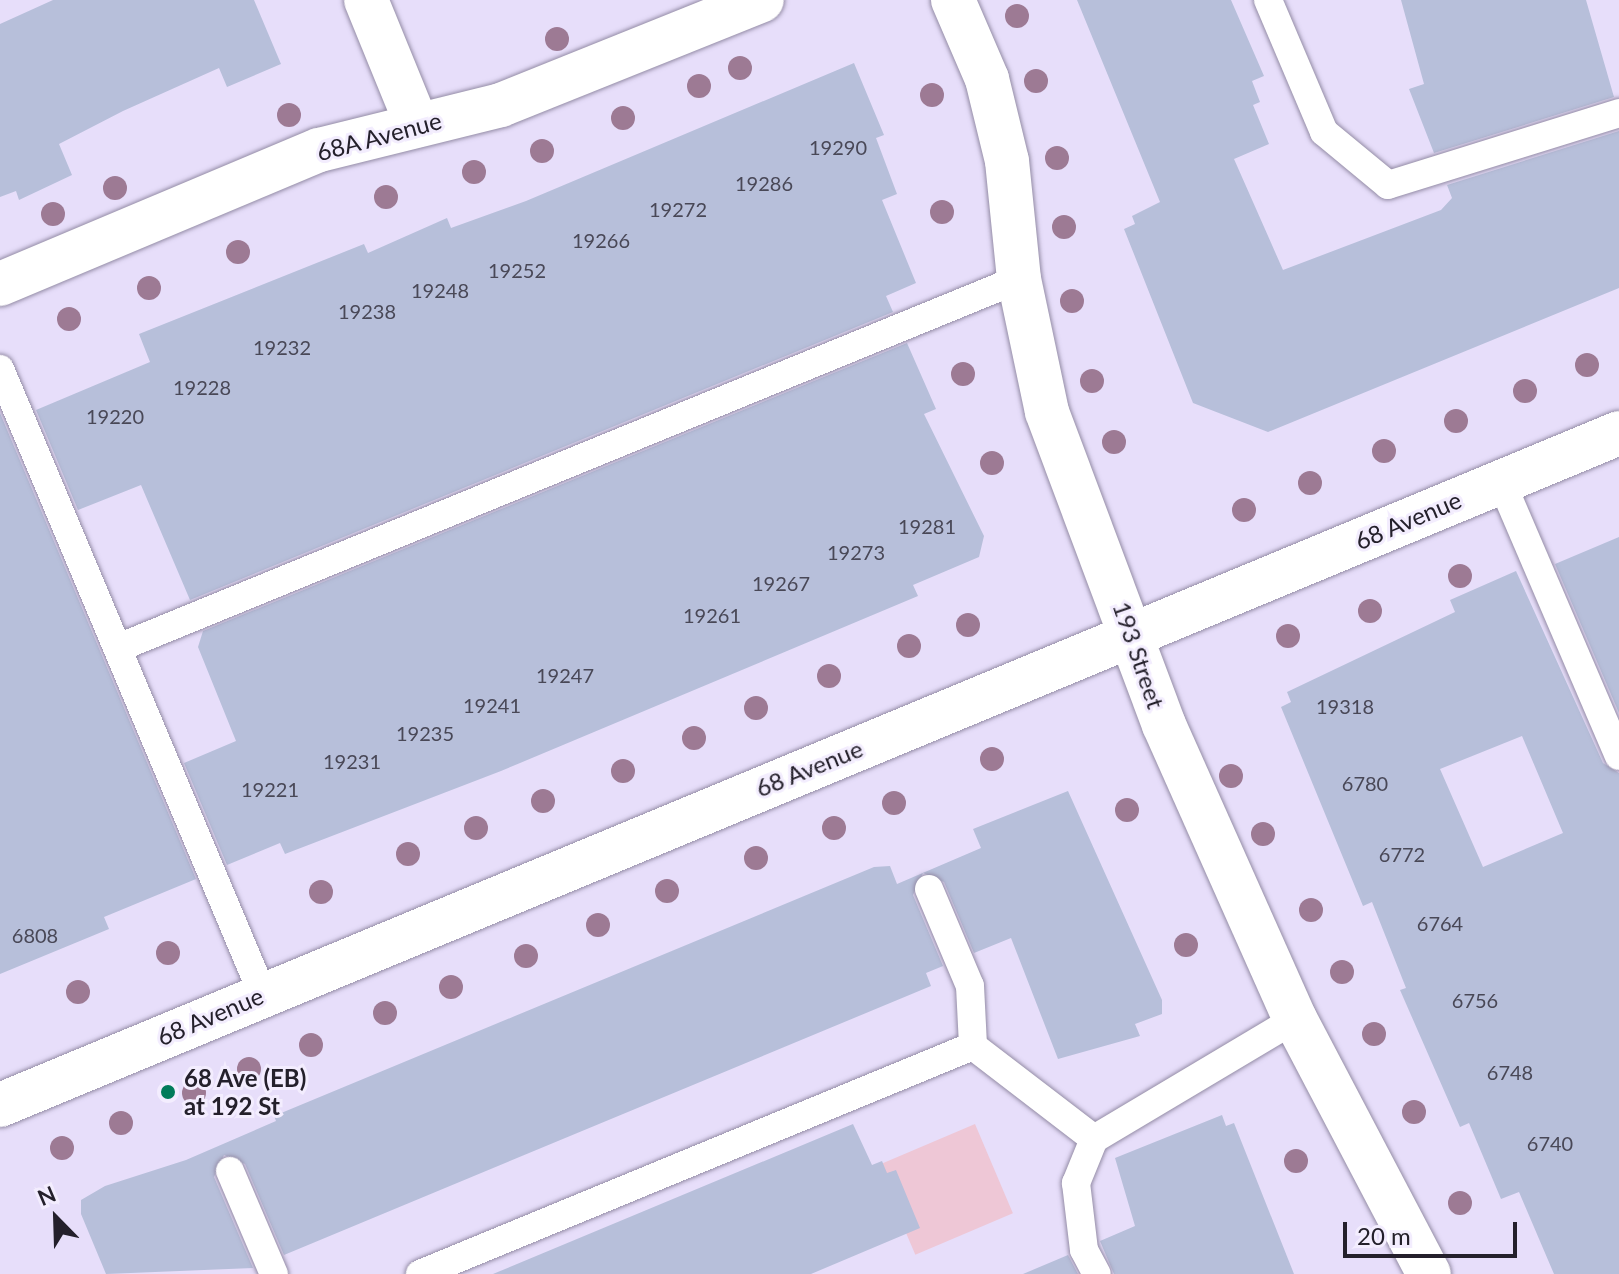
<!DOCTYPE html>
<style>
body{margin:0}
#map{position:relative;width:1619px;height:1274px;overflow:hidden;background:#e7defa;font-family:Lato,sans-serif}
div>[style]{position:absolute}
.green>*{inset:0;background:#eec7d6;transform-origin:0 0}
.building>*{inset:0;background:#b7bfda}
.roads{filter:drop-shadow(0 0 2px #948ca6) drop-shadow(0 0 2px #948ca6)}
.lane>*{height:28px;margin:-14px;padding:0 14px;transform-origin:14px;border-radius:14px;background:#fff}
.street>*{height:44px;margin:-22px;padding:0 22px;transform-origin:22px;border-radius:22px;background:#fff}
.secondary>*{height:44px;margin:-22px;padding:0 22px;transform-origin:22px;border-radius:22px;background:#fff}
.trees>*{width:24px;height:24px;margin:-12px;border-radius:50%;background:#9d7a94}
.dots>*{width:22px;height:22px;translate:-50% -50%;box-sizing:border-box;border:4px solid #f3edfe;border-radius:50%}
span{translate:-50% -50%;white-space:nowrap;text-align:center;line-height:1.15;-webkit-text-stroke:6px #f3edfe;paint-order:stroke}
.number-label{font-size:20px;color:#494857}
.number-label span{-webkit-text-stroke-width:0}
.street-label{font-size:24px;color:#24202b}
.poi-label{font-size:24px;color:#24202b;font-weight:700}
.left{translate:0 -50%;text-align:left}
.north{position:absolute;left:16px;top:1178px;width:80px;height:80px;-webkit-text-stroke:6px #f3edfe;paint-order:stroke;rotate:337deg;font-size:22px;font-weight:700;line-height:32px;text-align:center;color:#24202b}
.north::after{content:'';display:block;margin:auto;width:28px;height:36px;background:#24202b;clip-path:polygon(50% 0,100% 100%,50% 72%,0 100%)}
.scale{position:absolute;left:1343px;top:1222px;width:174px;height:36px;box-sizing:border-box;border:4px solid #24202b;border-top:0;padding-left:10px;font-size:24px;line-height:28px;white-space:nowrap;color:#24202b;-webkit-text-stroke:6px #f3edfe;paint-order:stroke}
</style>
<div id="map">
<div class="green">
<div style="left:975px;top:1124px;width:97px;height:106px;rotate:67deg"></div>
</div>
<div class="building">
<div style="clip-path:polygon(53px 0,254px 0,281px 64px,227px 87px,219px 68px,123px 111px,59px 144px,72px 175px,19px 200px,16px 191px,0 197px,0 24px)"></div>
<div style="clip-path:polygon(1077px 0,1231px 0,1264px 76px,1252px 81px,1260px 102px,1253px 105px,1269px 144px,1234px 159px,1283px 270px,1441px 210px,1452px 198px,1447px 185px,1619px 131px,1619px 288px,1268px 432px,1193px 403px,1124px 229px,1135px 224px,1132px 216px,1160px 202px)"></div>
<div style="clip-path:polygon(1401px 0,1586px 0,1614px 97px,1434px 153px,1409px 89px,1424px 84px)"></div>
<div style="clip-path:polygon(854px 63px,884px 135px,876px 138px,897px 194px,882px 200px,916px 283px,886px 296px,893px 312px,190px 600px,141px 485px,78px 510px,36px 410px,150px 362px,139px 334px,364px 244px,368px 253px,447px 218px,451px 228px,526px 201px)"></div>
<div style="clip-path:polygon(907px 343px,936px 409px,924px 414px,984px 536px,979px 557px,913px 585px,918px 596px,501px 771px,285px 854px,280px 843px,227px 865px,184px 763px,236px 741px,198px 647px,203px 631px)"></div>
<div style="clip-path:polygon(0 413px,196px 879px,104px 917px,109px 929px,0 974px)"></div>
<div style="clip-path:polygon(1619px 537px,1619px 713px,1555px 564px)"></div>
<div style="clip-path:polygon(evenodd,1516px 571px,1603px 763px,1619px 773px,1619px 1274px,1554px 1274px,1519px 1192px,1501px 1199px,1469px 1123px,1460px 1127px,1400px 990px,1406px 988px,1372px 902px,1363px 906px,1281px 707px,1291px 702px,1287px 692px,1455px 612px,1450px 600px,1516px 571px,1522px 736px,1563px 833px,1483px 867px,1440px 769px,1522px 736px)"></div>
<div style="clip-path:polygon(1068px 791px,1162px 1000px,1162px 1014px,1135px 1024px,1140px 1036px,1058px 1059px,1011px 938px,974px 953px,944px 882px,923px 873px,913px 895px,943px 966px,926px 973px,931px 986px,284px 1255px,245px 1164px,224px 1155px,214px 1177px,253px 1268px,106px 1274px,81px 1214px,81px 1200px,105px 1186px,186px 1160px,276px 1121px,274px 1116px,874px 867px,890px 866px,897px 884px,981px 848px,973px 829px)"></div>
<div style="clip-path:polygon(1222px 1115px,1226px 1126px,1234px 1123px,1294px 1274px,1114px 1274px,1100px 1241px,1135px 1226px,1115px 1158px)"></div>
<div style="clip-path:polygon(853px 1124px,872px 1165px,882px 1161px,887px 1173px,896px 1170px,920px 1228px,811px 1274px,493px 1274px)"></div>
<div style="clip-path:polygon(1068px 1255px,1078px 1274px,1023px 1274px)"></div>
</div>
<div class="roads">
<div class="lane">
<div style="left:1268px;top:0;width:143px;rotate:67deg"></div>
<div style="left:1324px;top:132px;width:83px;rotate:39.6deg"></div>
<div style="left:1388px;top:185px;width:242px;rotate:-17.3deg"></div>
<div style="left:0;top:369px;width:677px;rotate:67.22deg"></div>
<div style="left:1501px;top:481px;width:299px;rotate:66.8deg"></div>
<div style="left:118px;top:648px;width:974px;rotate:-22.27deg"></div>
<div style="left:929px;top:889px;width:105px;rotate:67.1deg"></div>
<div style="left:970px;top:986px;width:60px;rotate:87.1deg"></div>
<div style="left:1094px;top:1139px;width:48px;rotate:112.2deg"></div>
<div style="left:1076px;top:1183px;width:67px;rotate:83.2deg"></div>
<div style="left:1084px;top:1250px;width:27px;rotate:62deg"></div>
<div style="left:230px;top:1171px;width:112px;rotate:66.9deg"></div>
<div style="left:420px;top:1274px;width:598px;rotate:-22.41deg"></div>
<div style="left:973px;top:1046px;width:153px;rotate:37.5deg"></div>
<div style="left:1094px;top:1139px;width:234px;rotate:-30.8deg"></div>
</div>
<div class="street">
<div style="left:366px;top:0;width:135px;rotate:67.8deg"></div>
<div style="left:953px;top:0;width:86px;rotate:66.7deg"></div>
<div style="left:987px;top:79px;width:84px;rotate:76.3deg"></div>
<div style="left:1007px;top:161px;width:119px;rotate:84.2deg"></div>
<div style="left:1019px;top:279px;width:136px;rotate:78.1deg"></div>
<div style="left:1047px;top:412px;width:334px;rotate:69.5deg"></div>
<div style="left:1164px;top:725px;width:322px;rotate:66deg"></div>
<div style="left:1295px;top:1019px;width:288px;rotate:62.3deg"></div>
<div style="left:0;top:284px;width:346px;rotate:-22.8deg"></div>
<div style="left:319px;top:150px;width:187px;rotate:-13.9deg"></div>
<div style="left:501px;top:105px;width:281px;rotate:-21.9deg"></div>
</div>
<div class="secondary">
<div style="left:0;top:1105px;width:1753px;rotate:-22.54deg"></div>
</div>
</div>
<div class="trees">
<div style="left:1017px;top:16px"></div>
<div style="left:557px;top:39px"></div>
<div style="left:740px;top:68px"></div>
<div style="left:1036px;top:81px"></div>
<div style="left:699px;top:86px"></div>
<div style="left:932px;top:95px"></div>
<div style="left:289px;top:115px"></div>
<div style="left:623px;top:118px"></div>
<div style="left:542px;top:151px"></div>
<div style="left:1057px;top:158px"></div>
<div style="left:474px;top:172px"></div>
<div style="left:115px;top:188px"></div>
<div style="left:386px;top:197px"></div>
<div style="left:942px;top:212px"></div>
<div style="left:53px;top:214px"></div>
<div style="left:1064px;top:227px"></div>
<div style="left:238px;top:252px"></div>
<div style="left:149px;top:288px"></div>
<div style="left:1072px;top:301px"></div>
<div style="left:69px;top:319px"></div>
<div style="left:1587px;top:365px"></div>
<div style="left:963px;top:374px"></div>
<div style="left:1092px;top:381px"></div>
<div style="left:1525px;top:391px"></div>
<div style="left:1456px;top:421px"></div>
<div style="left:1114px;top:442px"></div>
<div style="left:1384px;top:451px"></div>
<div style="left:992px;top:463px"></div>
<div style="left:1310px;top:483px"></div>
<div style="left:1244px;top:510px"></div>
<div style="left:1460px;top:576px"></div>
<div style="left:1370px;top:611px"></div>
<div style="left:968px;top:625px"></div>
<div style="left:1288px;top:636px"></div>
<div style="left:909px;top:646px"></div>
<div style="left:829px;top:676px"></div>
<div style="left:756px;top:708px"></div>
<div style="left:694px;top:738px"></div>
<div style="left:992px;top:759px"></div>
<div style="left:623px;top:771px"></div>
<div style="left:1231px;top:776px"></div>
<div style="left:543px;top:801px"></div>
<div style="left:894px;top:803px"></div>
<div style="left:1127px;top:810px"></div>
<div style="left:476px;top:828px"></div>
<div style="left:834px;top:828px"></div>
<div style="left:1263px;top:834px"></div>
<div style="left:408px;top:854px"></div>
<div style="left:756px;top:858px"></div>
<div style="left:667px;top:891px"></div>
<div style="left:321px;top:892px"></div>
<div style="left:1311px;top:910px"></div>
<div style="left:598px;top:925px"></div>
<div style="left:1186px;top:945px"></div>
<div style="left:168px;top:953px"></div>
<div style="left:526px;top:956px"></div>
<div style="left:1342px;top:972px"></div>
<div style="left:451px;top:987px"></div>
<div style="left:78px;top:992px"></div>
<div style="left:385px;top:1013px"></div>
<div style="left:1374px;top:1034px"></div>
<div style="left:311px;top:1045px"></div>
<div style="left:249px;top:1069px"></div>
<div style="left:194px;top:1093px"></div>
<div style="left:1414px;top:1112px"></div>
<div style="left:121px;top:1123px"></div>
<div style="left:62px;top:1148px"></div>
<div style="left:1296px;top:1161px"></div>
<div style="left:1460px;top:1203px"></div>
</div>
<div class="dots">
<div style="left:168px;top:1092px;background:#017c5a"></div>
</div>
<div class="number-label">
<span style="left:838px;top:147px">19290</span>
<span style="left:764px;top:183px">19286</span>
<span style="left:678px;top:209px">19272</span>
<span style="left:601px;top:240px">19266</span>
<span style="left:517px;top:270px">19252</span>
<span style="left:440px;top:290px">19248</span>
<span style="left:367px;top:311px">19238</span>
<span style="left:282px;top:347px">19232</span>
<span style="left:202px;top:387px">19228</span>
<span style="left:115px;top:416px">19220</span>
<span style="left:927px;top:526px">19281</span>
<span style="left:856px;top:552px">19273</span>
<span style="left:781px;top:583px">19267</span>
<span style="left:712px;top:615px">19261</span>
<span style="left:565px;top:675px">19247</span>
<span style="left:492px;top:705px">19241</span>
<span style="left:1345px;top:706px">19318</span>
<span style="left:425px;top:733px">19235</span>
<span style="left:352px;top:761px">19231</span>
<span style="left:1365px;top:783px">6780</span>
<span style="left:270px;top:789px">19221</span>
<span style="left:1402px;top:854px">6772</span>
<span style="left:1440px;top:923px">6764</span>
<span style="left:35px;top:935px">6808</span>
<span style="left:1475px;top:1000px">6756</span>
<span style="left:1510px;top:1072px">6748</span>
<span style="left:1550px;top:1143px">6740</span>
</div>
<div class="street-label">
<span style="left:379px;top:136px;rotate:-15deg">68A Avenue</span>
<span style="left:1408px;top:520px;rotate:-23deg">68 Avenue</span>
<span style="left:1139px;top:655px;rotate:71deg">193 Street</span>
<span style="left:809px;top:768px;rotate:-22deg">68 Avenue</span>
<span style="left:210px;top:1016px;rotate:-23deg">68 Avenue</span>
</div>
<div class="poi-label">
<span class="left" style="left:184px;top:1092px">68 Ave (EB)<br>at 192 St</span>
</div>
<div class="north">N</div>
<div class="scale">20 m</div>
</div>
